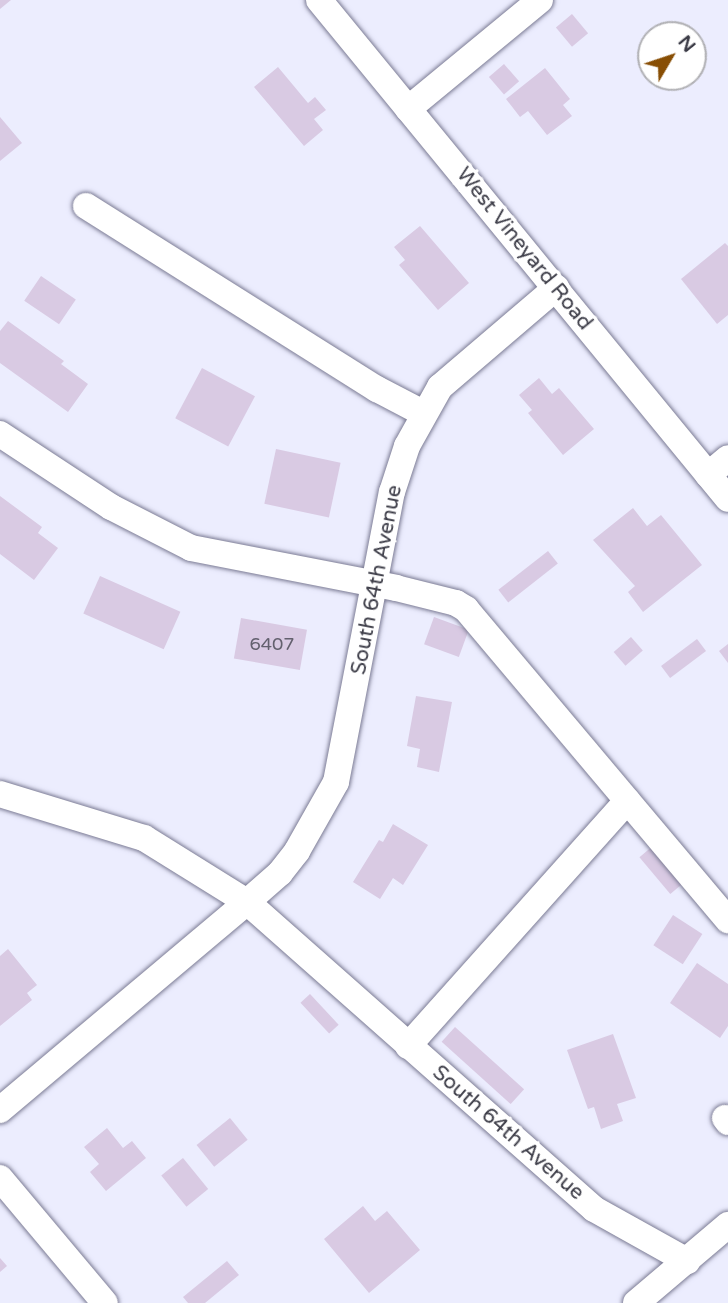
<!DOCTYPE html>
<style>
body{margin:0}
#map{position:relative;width:728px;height:1303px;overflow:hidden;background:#ecedfe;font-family:"Varela Round",sans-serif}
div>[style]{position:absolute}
.building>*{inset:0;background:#d9cae3;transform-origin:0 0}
.roads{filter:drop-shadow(0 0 2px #7b7b94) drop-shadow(0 0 2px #7b7b94)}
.minor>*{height:26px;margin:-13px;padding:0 13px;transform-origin:13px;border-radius:13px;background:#fff}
span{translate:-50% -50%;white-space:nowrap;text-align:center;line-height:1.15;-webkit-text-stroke:7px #fff;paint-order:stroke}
.number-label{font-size:18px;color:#63606e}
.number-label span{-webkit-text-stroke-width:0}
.street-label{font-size:21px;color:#3c3c47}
.north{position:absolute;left:637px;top:21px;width:70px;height:70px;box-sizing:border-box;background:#fff;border:2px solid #b1b1b5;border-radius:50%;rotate:51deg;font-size:19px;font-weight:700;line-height:28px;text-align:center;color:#3c3c47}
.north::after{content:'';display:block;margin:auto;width:24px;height:32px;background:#884e04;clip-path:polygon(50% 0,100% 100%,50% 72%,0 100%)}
</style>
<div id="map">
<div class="building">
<div style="clip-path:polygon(0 0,11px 0,0 9px)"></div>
<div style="left:572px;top:14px;width:25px;height:21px;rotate:50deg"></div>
<div style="left:504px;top:64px;width:23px;height:20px;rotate:49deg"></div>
<div style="clip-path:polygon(278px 67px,308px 103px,315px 97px,326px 110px,314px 119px,323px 130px,304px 146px,254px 87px)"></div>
<div style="clip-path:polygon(545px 68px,570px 99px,563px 105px,572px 116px,547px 135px,528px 111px,520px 117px,506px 99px)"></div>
<div style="clip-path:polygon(0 117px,22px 143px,0 161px)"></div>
<div style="clip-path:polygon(420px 226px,469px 283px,438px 310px,399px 265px,405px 260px,394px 247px)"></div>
<div style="clip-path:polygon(725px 243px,728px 246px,728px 315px,717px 324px,681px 279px)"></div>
<div style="left:41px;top:276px;width:42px;height:30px;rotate:34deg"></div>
<div style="clip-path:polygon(8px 321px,64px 361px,61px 364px,88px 384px,68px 412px,0 363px,0 331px)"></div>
<div style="left:202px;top:368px;width:60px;height:57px;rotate:28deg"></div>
<div style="clip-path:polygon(539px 378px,552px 394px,559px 388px,594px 429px,563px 455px,528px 413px,532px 410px,519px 395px)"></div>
<div style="left:276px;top:449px;width:66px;height:56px;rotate:12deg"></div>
<div style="clip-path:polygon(0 496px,42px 527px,38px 533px,58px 548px,34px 580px,0 554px)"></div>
<div style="clip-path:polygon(633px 508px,647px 526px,661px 515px,702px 565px,643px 612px,628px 592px,635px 586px,593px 540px)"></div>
<div style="left:548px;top:551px;width:16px;height:63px;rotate:52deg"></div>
<div style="left:100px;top:576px;width:88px;height:41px;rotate:24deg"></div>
<div style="left:434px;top:617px;width:37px;height:29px;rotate:20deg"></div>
<div style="left:241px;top:618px;width:67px;height:41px;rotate:10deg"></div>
<div style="left:631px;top:637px;width:18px;height:23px;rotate:49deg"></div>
<div style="left:697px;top:639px;width:15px;height:45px;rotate:53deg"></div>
<div style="clip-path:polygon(728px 644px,728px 663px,719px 651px)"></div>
<div style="clip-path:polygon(416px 696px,452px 702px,439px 772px,417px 767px,420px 749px,407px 746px)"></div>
<div style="clip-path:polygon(393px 824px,428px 845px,403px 885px,393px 878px,380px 899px,353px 882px,379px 840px,383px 842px)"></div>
<div style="left:654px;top:845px;width:48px;height:19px;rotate:50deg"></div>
<div style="left:673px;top:915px;width:35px;height:36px;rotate:33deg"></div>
<div style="clip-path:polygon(8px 949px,37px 985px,27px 993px,32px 1000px,0 1026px,0 956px)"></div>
<div style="clip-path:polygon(697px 963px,728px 984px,728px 1026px,720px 1038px,670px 1003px)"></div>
<div style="left:310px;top:994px;width:42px;height:13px;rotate:47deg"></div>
<div style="left:455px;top:1027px;width:93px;height:20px;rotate:42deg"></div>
<div style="clip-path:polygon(613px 1034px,636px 1098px,617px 1104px,623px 1121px,601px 1129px,594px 1107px,588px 1109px,567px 1050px)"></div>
<div style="left:230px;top:1118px;width:28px;height:43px;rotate:51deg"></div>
<div style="clip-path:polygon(107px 1128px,123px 1148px,132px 1141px,146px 1158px,106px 1191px,90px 1172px,99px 1164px,84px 1147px)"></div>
<div style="left:183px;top:1158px;width:40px;height:28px;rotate:51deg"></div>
<div style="clip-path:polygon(363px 1206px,375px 1221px,387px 1211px,420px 1250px,369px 1293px,324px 1239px)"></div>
<div style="clip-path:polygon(0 1258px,7px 1266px,0 1272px)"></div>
<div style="clip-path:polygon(227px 1261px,239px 1275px,205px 1303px,188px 1303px,183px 1297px)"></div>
</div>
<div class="roads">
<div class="minor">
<div style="left:319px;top:0;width:645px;rotate:50.66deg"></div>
<div style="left:408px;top:109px;width:171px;rotate:-39.5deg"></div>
<div style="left:86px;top:206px;width:344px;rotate:32.2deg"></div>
<div style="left:377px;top:389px;width:52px;rotate:27.6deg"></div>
<div style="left:0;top:434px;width:133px;rotate:33.3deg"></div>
<div style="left:111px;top:507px;width:90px;rotate:27.1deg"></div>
<div style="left:191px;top:548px;width:209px;rotate:11deg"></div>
<div style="left:396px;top:588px;width:62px;rotate:14deg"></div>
<div style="left:456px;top:603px;width:12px;rotate:31deg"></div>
<div style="left:466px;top:609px;width:407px;rotate:49.9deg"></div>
<div style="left:708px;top:475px;width:26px;rotate:-40deg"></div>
<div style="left:0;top:794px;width:151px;rotate:17deg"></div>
<div style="left:144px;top:838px;width:121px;rotate:31.9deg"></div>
<div style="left:247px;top:902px;width:463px;rotate:41.5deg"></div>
<div style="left:594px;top:1209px;width:107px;rotate:29.2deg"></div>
<div style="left:408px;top:1046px;width:329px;rotate:-48.2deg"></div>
<div style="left:0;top:1110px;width:323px;rotate:-40.1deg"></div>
<div style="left:247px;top:902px;width:44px;rotate:-41.3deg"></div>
<div style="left:280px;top:873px;width:28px;rotate:-52deg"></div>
<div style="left:297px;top:851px;width:79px;rotate:-60.5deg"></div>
<div style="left:336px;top:782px;width:295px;rotate:-79.1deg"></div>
<div style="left:392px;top:492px;width:48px;rotate:-71.9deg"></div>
<div style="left:407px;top:446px;width:68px;rotate:-60.8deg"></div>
<div style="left:440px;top:387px;width:153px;rotate:-40.5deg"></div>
<div style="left:725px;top:1118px;width:5px;rotate:53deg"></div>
<div style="left:0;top:1178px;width:163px;rotate:50deg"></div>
<div style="left:636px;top:1303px;width:121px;rotate:-40.3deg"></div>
</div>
</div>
<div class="number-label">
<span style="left:272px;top:644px">6407</span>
</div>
<div class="street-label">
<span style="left:524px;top:249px;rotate:51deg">West Vineyard Road</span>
<span style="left:377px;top:580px;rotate:-79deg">South 64th Avenue</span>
<span style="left:508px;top:1133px;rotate:41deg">South 64th Avenue</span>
</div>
<div class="north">N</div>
</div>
